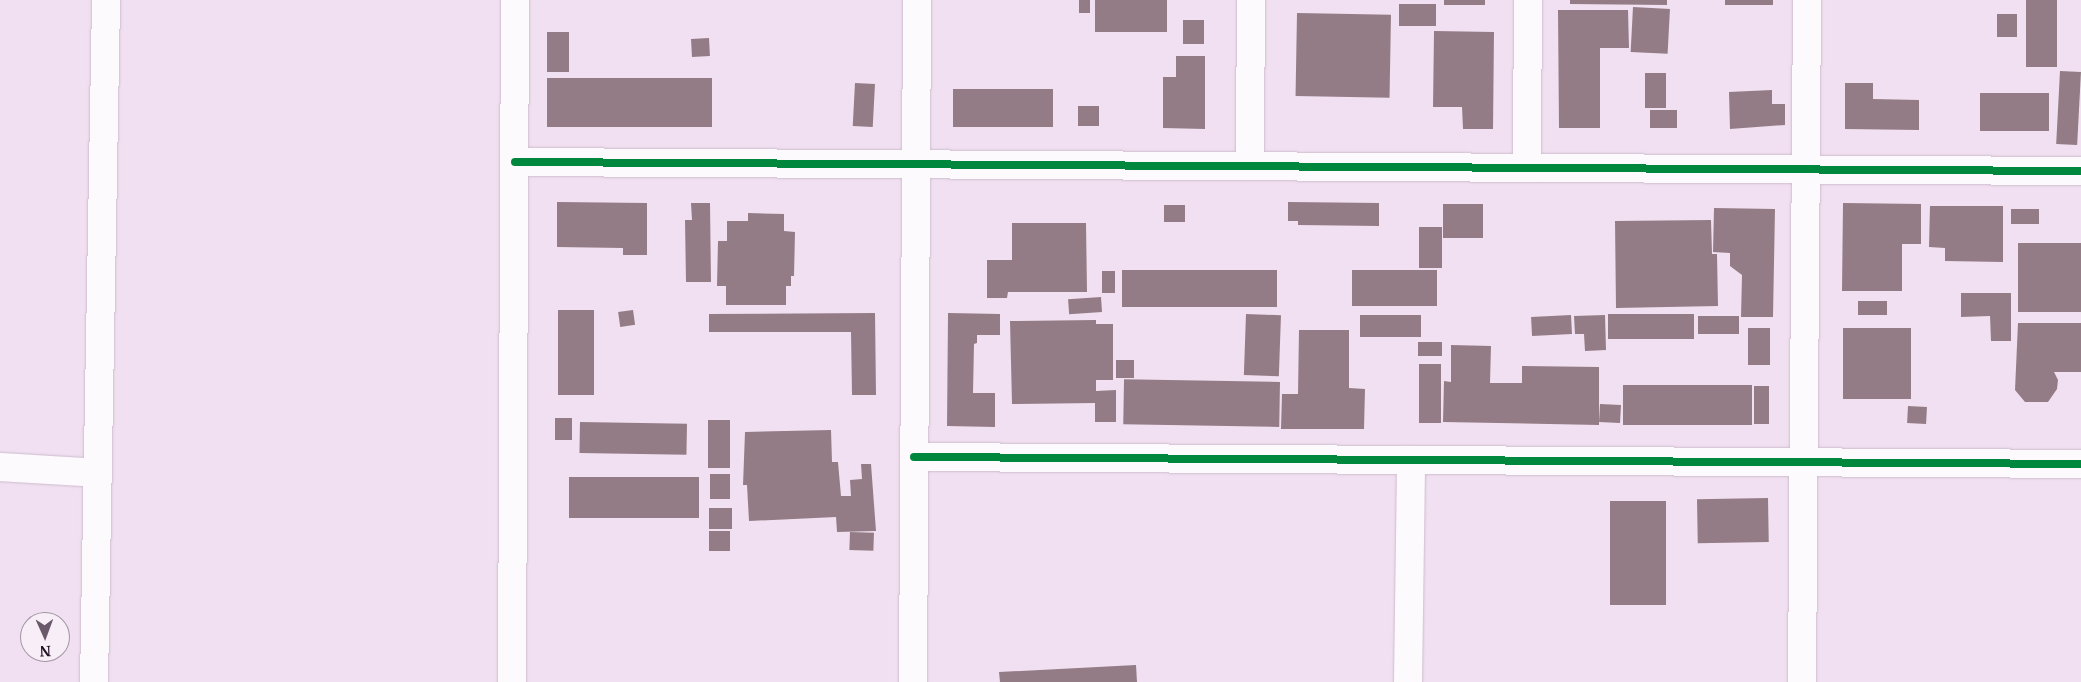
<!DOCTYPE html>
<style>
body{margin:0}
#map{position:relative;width:2081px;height:682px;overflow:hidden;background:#f1e0f1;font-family:Merriweather,serif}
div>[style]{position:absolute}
.building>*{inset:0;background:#937c85;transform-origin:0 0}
.roads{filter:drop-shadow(0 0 1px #cdbccd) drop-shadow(0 0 1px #cdbccd)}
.minor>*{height:28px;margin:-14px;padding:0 14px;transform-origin:14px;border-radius:14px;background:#fdfafd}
.cycleway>*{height:8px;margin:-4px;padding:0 4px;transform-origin:4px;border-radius:4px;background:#00873e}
span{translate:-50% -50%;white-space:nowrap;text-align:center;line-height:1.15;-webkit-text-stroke:5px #f8eef8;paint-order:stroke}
.north{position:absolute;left:20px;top:612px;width:50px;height:50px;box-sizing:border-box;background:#f8eef8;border:1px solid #a295a3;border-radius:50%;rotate:178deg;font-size:14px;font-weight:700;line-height:20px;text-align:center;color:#221023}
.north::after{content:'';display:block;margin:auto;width:18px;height:22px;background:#6a596b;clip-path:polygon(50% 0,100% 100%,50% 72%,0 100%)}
</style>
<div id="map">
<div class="building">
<div style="left:1079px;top:0;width:11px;height:13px"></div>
<div style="left:1095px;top:0;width:72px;height:32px"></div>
<div style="left:1444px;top:0;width:41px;height:5px"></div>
<div style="clip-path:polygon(1570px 0,1667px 0,1667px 5px,1570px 4px)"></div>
<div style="left:1725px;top:0;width:48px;height:5px"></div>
<div style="left:2026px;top:0;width:31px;height:67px"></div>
<div style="left:1399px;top:4px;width:37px;height:22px"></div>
<div style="left:1633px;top:7px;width:37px;height:45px;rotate:3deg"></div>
<div style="clip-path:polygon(1558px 10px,1628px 10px,1629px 48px,1600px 48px,1600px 128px,1559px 128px)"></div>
<div style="left:1297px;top:13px;width:94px;height:83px;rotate:1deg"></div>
<div style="left:1997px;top:14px;width:20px;height:23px"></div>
<div style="left:1183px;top:20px;width:21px;height:24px"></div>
<div style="clip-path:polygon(1434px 31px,1494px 32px,1493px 129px,1463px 129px,1462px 107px,1433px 107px)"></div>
<div style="left:547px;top:32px;width:22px;height:40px"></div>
<div style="left:709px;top:38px;width:18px;height:18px;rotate:87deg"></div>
<div style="clip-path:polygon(1176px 56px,1205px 56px,1205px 129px,1163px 128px,1163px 77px,1176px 77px)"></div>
<div style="left:2060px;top:71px;width:21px;height:73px;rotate:3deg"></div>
<div style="left:1666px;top:73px;width:35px;height:21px;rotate:90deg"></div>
<div style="left:547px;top:78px;width:165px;height:49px"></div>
<div style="left:855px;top:83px;width:20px;height:43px;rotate:3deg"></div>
<div style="clip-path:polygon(1845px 83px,1873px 83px,1873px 99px,1919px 100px,1919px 130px,1845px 129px)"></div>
<div style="left:953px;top:89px;width:100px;height:38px"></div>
<div style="clip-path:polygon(1772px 90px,1772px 104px,1785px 104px,1785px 125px,1730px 129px,1729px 92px)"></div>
<div style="left:1980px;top:93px;width:69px;height:38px"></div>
<div style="left:1078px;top:106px;width:21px;height:20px"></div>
<div style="left:1650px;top:110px;width:27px;height:18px"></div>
<div style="clip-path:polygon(557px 202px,647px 203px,647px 255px,623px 255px,623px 248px,557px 247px)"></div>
<div style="clip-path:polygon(1288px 202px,1379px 203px,1379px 226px,1298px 225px,1298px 221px,1288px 221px)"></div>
<div style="clip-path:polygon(691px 203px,710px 203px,711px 282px,686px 282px,685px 220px,692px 220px)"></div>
<div style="clip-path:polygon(1843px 203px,1921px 204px,1921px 244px,1902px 244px,1902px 291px,1842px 291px)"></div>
<div style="left:1443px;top:204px;width:40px;height:34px"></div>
<div style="left:1164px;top:205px;width:21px;height:17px"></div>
<div style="clip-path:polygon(1930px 206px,2003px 206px,2003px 262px,1945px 261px,1945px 248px,1929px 247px)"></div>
<div style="clip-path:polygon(1714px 208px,1775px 209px,1773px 317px,1741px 317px,1742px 275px,1730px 266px,1730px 253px,1713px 252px)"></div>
<div style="left:2011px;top:209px;width:28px;height:15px"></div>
<div style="clip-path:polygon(748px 213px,784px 214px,784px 231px,795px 232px,794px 276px,791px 276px,791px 286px,786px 286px,786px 305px,726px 305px,726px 286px,717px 286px,718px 241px,727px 241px,727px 221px,748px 221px)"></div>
<div style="clip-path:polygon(1711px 220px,1712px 254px,1717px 254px,1718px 306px,1616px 308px,1615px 221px)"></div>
<div style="clip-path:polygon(1012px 223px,1086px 223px,1087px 292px,1008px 292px,1007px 298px,987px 298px,987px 260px,1012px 260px)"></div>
<div style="left:1419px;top:227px;width:23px;height:41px"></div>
<div style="left:2018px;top:243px;width:63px;height:69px"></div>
<div style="left:1122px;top:270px;width:155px;height:37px"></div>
<div style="left:1437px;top:270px;width:36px;height:85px;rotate:90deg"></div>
<div style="left:1115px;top:271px;width:22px;height:13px;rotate:90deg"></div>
<div style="clip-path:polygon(1961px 293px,2011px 293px,2011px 341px,1991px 341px,1990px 316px,1961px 317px)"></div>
<div style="left:1101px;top:297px;width:15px;height:33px;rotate:86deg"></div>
<div style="left:1858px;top:301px;width:29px;height:14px"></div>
<div style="left:558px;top:310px;width:36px;height:85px"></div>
<div style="left:633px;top:310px;width:15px;height:15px;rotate:82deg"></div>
<div style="clip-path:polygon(875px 313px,876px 395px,852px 395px,851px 332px,709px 332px,709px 314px)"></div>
<div style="clip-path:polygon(948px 313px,1000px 314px,1000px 335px,977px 335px,977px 343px,974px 344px,973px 393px,995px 393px,995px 427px,947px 426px)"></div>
<div style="left:1246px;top:314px;width:35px;height:61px;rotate:2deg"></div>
<div style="left:1694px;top:314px;width:25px;height:86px;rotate:90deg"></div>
<div style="left:1360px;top:315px;width:61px;height:22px"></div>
<div style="left:1571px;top:315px;width:19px;height:40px;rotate:87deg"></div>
<div style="clip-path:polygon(1605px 315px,1606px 350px,1585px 351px,1584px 334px,1575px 334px,1574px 316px)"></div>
<div style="left:1739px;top:316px;width:18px;height:41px;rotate:90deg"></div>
<div style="clip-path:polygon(1096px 320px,1096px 324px,1113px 324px,1113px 380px,1096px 380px,1096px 391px,1116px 390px,1116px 422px,1095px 422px,1095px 403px,1012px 404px,1010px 321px)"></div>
<div style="clip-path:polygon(2018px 323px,2081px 323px,2081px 372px,2054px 372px,2058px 380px,2057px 389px,2048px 402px,2025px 402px,2015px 390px)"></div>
<div style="left:1748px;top:328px;width:22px;height:37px"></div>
<div style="left:1843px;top:328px;width:68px;height:71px"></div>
<div style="clip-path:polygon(1299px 330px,1349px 330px,1349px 388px,1365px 389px,1364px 429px,1281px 429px,1282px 394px,1298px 394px)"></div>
<div style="left:1418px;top:342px;width:24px;height:14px"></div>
<div style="clip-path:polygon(1451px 345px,1491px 346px,1490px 383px,1522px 383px,1522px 366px,1599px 367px,1599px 425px,1443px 422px,1444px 381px,1451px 382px)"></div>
<div style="left:1116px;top:360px;width:18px;height:18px"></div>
<div style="left:1419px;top:364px;width:22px;height:59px"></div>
<div style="left:1280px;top:382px;width:45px;height:156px;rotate:91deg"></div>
<div style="left:1623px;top:385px;width:129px;height:40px"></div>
<div style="left:1754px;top:386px;width:15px;height:38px"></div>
<div style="left:1600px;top:404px;width:21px;height:18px;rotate:3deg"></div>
<div style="left:1908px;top:406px;width:19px;height:17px;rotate:3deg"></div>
<div style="left:572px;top:418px;width:22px;height:17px;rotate:90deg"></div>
<div style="left:708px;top:420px;width:22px;height:48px"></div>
<div style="left:580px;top:422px;width:107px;height:31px;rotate:1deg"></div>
<div style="clip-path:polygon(831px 430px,832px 462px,838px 462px,841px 496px,851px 496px,850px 480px,862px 479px,861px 464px,871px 464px,876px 531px,837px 532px,836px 517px,749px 521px,747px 485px,743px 485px,745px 432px)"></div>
<div style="left:730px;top:474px;width:25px;height:20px;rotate:90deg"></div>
<div style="left:699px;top:477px;width:41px;height:130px;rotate:90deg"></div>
<div style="left:1768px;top:498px;width:44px;height:71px;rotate:89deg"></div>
<div style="left:1610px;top:501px;width:56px;height:104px"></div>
<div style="left:709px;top:508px;width:23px;height:21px"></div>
<div style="left:709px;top:531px;width:21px;height:20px"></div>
<div style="left:850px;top:532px;width:24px;height:18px;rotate:2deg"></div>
<div style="clip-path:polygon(1136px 665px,1137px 682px,1000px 682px,999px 672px)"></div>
</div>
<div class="roads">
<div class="minor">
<div style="left:515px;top:162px;width:1566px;rotate:0.33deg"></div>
<div style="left:1250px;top:166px;width:166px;rotate:-89.7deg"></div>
<div style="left:1527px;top:168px;width:168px;rotate:-89.7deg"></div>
<div style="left:914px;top:457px;width:1167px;rotate:0.34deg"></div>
<div style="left:0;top:467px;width:98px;rotate:3.5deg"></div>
<div style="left:94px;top:682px;width:682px;rotate:-88.99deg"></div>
<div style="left:512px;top:682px;width:682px;rotate:-89.75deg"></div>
<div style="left:913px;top:682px;width:682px;rotate:-89.66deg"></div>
<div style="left:1408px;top:682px;width:222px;rotate:-89.2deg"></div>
<div style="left:1802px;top:682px;width:682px;rotate:-89.58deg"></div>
</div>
</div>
<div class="cycleway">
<div style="left:515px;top:162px;width:1566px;rotate:0.33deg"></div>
<div style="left:914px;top:457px;width:1167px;rotate:0.34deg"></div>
</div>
<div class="north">N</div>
</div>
